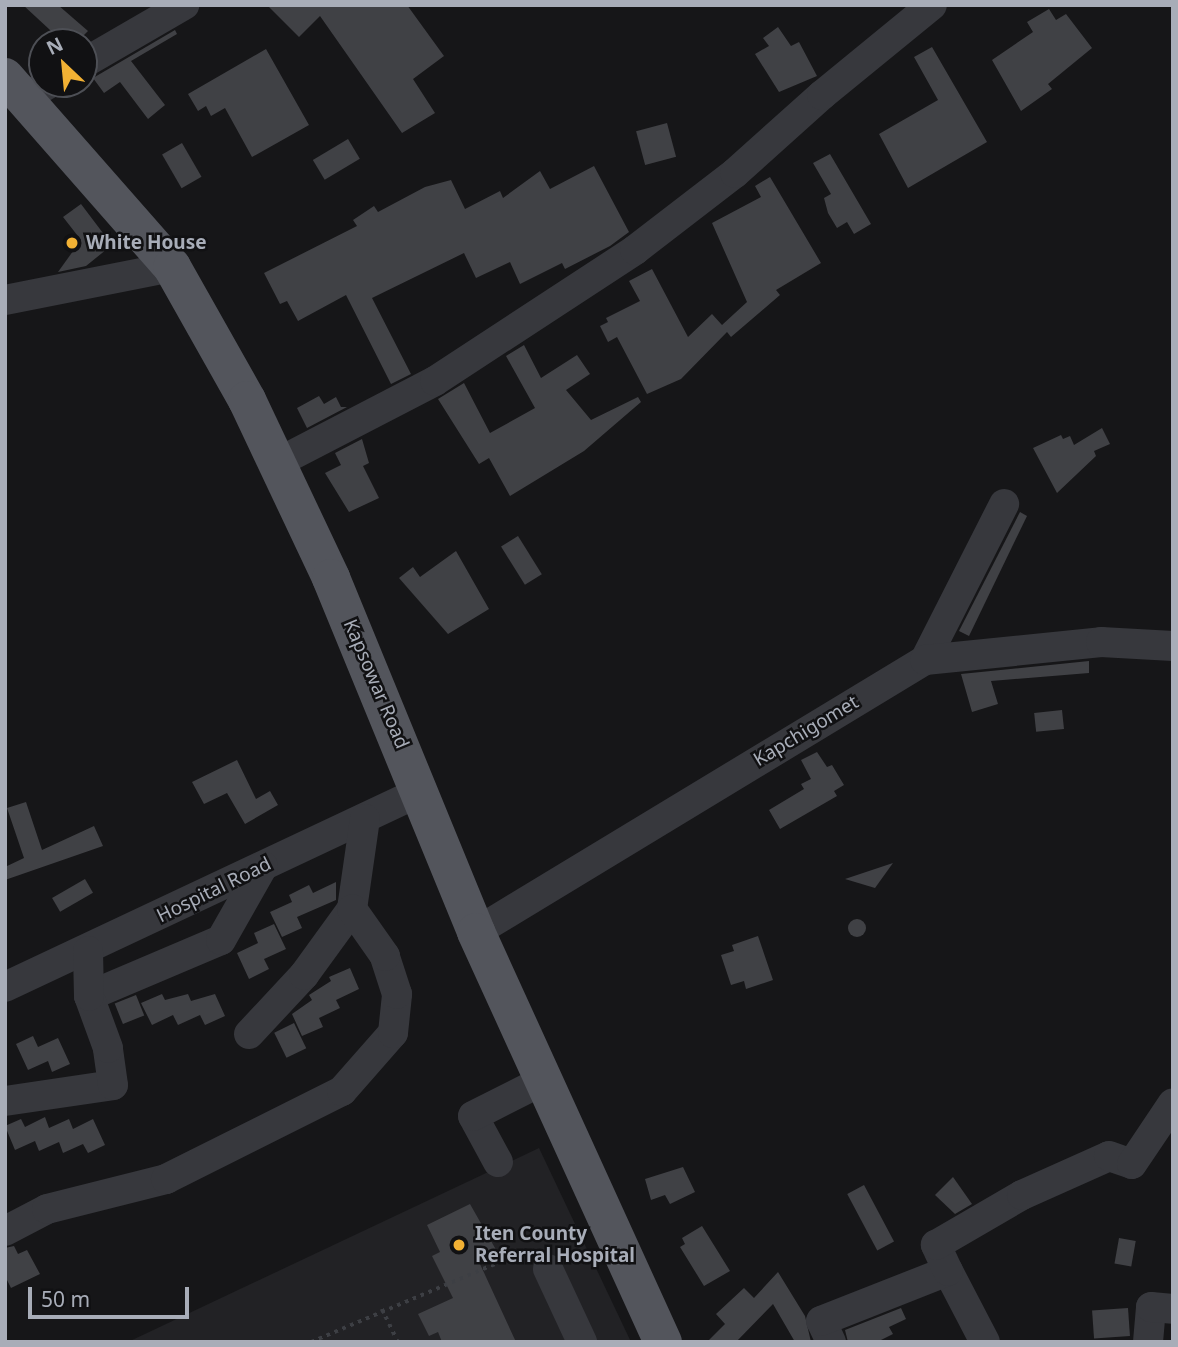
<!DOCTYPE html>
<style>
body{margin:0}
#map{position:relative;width:1178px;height:1347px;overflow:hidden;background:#161618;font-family:"Noto Sans",sans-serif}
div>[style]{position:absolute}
.built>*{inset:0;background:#222225}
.building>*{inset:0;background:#404145;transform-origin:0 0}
.round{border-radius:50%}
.path>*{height:3.5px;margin-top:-1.75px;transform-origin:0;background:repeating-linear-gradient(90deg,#3d3f44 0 3.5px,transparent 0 8.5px)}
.minor>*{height:30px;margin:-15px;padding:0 15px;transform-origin:15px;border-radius:15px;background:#37383d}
.major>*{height:38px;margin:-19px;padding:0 19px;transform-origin:19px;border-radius:19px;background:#53555c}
.dots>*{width:19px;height:19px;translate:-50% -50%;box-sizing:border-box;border:4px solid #111113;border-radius:50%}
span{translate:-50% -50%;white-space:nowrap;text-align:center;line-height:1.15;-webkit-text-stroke:5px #111113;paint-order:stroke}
.poi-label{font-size:19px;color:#a8adb8;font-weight:700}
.left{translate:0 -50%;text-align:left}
.street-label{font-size:19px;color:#a8adb8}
.frame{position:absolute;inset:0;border:7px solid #a8adb8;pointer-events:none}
.north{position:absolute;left:28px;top:28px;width:70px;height:70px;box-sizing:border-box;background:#111113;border:2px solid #4d4f55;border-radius:50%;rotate:334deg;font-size:19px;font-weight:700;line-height:28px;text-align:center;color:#a8adb8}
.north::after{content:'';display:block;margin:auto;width:24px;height:32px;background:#f2b134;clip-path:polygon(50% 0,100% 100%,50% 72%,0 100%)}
.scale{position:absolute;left:28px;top:1287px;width:161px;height:32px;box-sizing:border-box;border:4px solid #a8adb8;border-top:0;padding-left:9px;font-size:21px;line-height:24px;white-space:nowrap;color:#a8adb8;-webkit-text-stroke:5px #111113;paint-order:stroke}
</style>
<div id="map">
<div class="built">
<div style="clip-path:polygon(539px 1148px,631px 1342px,128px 1342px)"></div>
</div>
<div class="building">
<div style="clip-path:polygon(23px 5px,58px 5px,88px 31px,77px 42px,63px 42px)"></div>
<div style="clip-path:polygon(267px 5px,407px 5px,444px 56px,413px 79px,435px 113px,402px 133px,320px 16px,299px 37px)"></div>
<div style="clip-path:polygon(1049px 9px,1056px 20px,1066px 14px,1092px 48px,1048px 84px,1052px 89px,1021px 111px,992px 60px,1033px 32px,1027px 22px)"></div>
<div style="clip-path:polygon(778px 27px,791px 46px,799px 42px,817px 76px,779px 92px,755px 54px,769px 46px,763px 38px)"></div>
<div style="clip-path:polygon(175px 30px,177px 34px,131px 61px,165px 105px,148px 119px,120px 82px,104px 93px,93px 78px)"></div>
<div style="clip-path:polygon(932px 47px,987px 142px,908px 188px,879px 134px,938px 100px,914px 57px)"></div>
<div style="clip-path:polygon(266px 49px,309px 125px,252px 157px,225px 108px,211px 116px,206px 106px,198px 111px,188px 94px)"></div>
<div style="left:667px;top:123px;width:35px;height:32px;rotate:75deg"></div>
<div style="left:348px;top:139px;width:23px;height:41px;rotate:59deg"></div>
<div style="left:182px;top:143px;width:39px;height:23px;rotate:60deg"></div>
<div style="clip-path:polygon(830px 154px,871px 224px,854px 234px,847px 222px,837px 228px,828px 213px,824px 198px,831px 194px,813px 163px)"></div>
<div style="clip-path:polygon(594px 166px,629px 232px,610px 246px,565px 269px,562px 263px,520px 284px,510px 262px,476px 278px,464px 253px,372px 298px,411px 374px,391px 384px,346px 295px,298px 321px,287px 301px,280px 304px,264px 273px,357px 226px,353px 220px,374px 206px,378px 212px,425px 187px,451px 180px,465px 209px,500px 191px,503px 198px,540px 171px,550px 189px)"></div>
<div style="clip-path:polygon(770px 177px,821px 263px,776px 290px,780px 295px,731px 337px,727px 332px,681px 379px,647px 394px,617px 337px,608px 342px,600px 326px,608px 322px,606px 318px,640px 301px,629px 281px,652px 269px,688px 337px,712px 314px,722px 325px,747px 302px,712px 223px,761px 197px,755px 186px)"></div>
<div style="clip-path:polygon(81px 204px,112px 245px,86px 266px,58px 272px,81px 240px,63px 217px)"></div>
<div style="clip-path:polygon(524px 345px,541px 378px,577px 355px,590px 374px,566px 390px,591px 420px,638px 397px,641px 402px,584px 451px,510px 496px,489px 458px,479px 464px,438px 399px,464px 383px,490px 433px,535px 408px,506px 356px)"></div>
<div style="clip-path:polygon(319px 396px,324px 404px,336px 397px,341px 407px,347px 407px,307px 428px,297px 408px)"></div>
<div style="clip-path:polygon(1102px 428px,1110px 444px,1094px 451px,1096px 456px,1057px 493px,1033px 448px,1061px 435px,1063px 439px,1070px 436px,1074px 445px)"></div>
<div style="clip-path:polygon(362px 439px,369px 463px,363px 466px,379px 498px,349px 512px,325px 473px,341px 465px,335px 453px)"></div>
<div style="clip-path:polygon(1020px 512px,1027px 516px,969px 636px,959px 631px)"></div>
<div style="left:518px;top:536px;width:45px;height:20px;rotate:58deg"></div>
<div style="clip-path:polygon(456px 551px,489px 609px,448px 634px,399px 578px,413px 567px,420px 577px)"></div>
<div style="clip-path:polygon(1089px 661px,1089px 673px,991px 681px,998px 704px,972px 712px,961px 674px)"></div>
<div style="left:1062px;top:710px;width:19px;height:28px;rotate:84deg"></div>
<div style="clip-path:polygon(817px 752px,827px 767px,832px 765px,844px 785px,834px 791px,837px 796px,780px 829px,769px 810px,804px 789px,801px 784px,811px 779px,801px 760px)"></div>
<div style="clip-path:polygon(237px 760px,256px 799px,270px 791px,278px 805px,245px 824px,227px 793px,204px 804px,192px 782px)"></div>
<div style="clip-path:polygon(26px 802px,42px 850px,94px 826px,103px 846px,5px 880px,5px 867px,24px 858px,7px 808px)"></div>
<div style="clip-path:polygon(893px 863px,875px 888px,845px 879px)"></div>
<div style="left:85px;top:879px;width:16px;height:38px;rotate:60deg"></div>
<div style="clip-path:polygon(336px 882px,336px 900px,297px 917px,302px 928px,282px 937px,270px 912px,292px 902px,289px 895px,309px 885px,313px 893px)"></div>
<div class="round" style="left:848px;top:919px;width:18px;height:18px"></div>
<div style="clip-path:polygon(274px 924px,286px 949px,264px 959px,269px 969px,249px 979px,237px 953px,258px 943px,254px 933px)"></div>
<div style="clip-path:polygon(758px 936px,773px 980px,746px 989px,744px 981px,731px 985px,721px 955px,734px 951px,732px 945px)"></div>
<div style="clip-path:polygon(350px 968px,359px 989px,336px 1000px,340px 1008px,319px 1018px,323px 1027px,302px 1036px,292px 1014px,312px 1000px,309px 995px,331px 981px,329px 977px)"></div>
<div style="clip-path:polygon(162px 994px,165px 1000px,188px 994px,191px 1001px,215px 994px,225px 1016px,205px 1025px,200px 1015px,178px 1025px,173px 1015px,152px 1025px,141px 1003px)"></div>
<div style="left:136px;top:995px;width:22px;height:23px;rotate:68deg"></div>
<div style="left:294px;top:1023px;width:28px;height:22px;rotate:64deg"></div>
<div style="clip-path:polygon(33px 1036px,38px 1047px,58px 1038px,70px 1064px,52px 1072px,48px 1061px,28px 1070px,16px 1044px)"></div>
<div style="clip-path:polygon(45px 1117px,49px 1128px,69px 1119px,73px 1129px,93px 1119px,105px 1145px,88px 1153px,83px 1144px,63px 1153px,59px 1142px,39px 1151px,35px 1141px,15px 1150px,5px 1126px,21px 1119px,25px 1127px)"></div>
<div style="clip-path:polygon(683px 1167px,695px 1192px,670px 1204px,665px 1195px,651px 1200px,645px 1179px)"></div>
<div style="clip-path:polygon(953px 1177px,972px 1204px,955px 1214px,935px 1195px)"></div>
<div style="left:864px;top:1185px;width:64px;height:19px;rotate:62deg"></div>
<div style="clip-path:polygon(470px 1204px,499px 1255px,480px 1264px,516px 1342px,442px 1342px,438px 1332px,429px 1336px,418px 1314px,453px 1298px,432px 1256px,440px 1252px,427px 1225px)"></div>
<div style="clip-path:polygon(702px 1226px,730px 1271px,704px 1286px,680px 1247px,685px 1244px,682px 1238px)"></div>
<div style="left:1119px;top:1238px;width:17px;height:26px;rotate:10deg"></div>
<div style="clip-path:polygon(14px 1246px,18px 1254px,27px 1250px,40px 1274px,11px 1288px,5px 1276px,5px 1248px)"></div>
<div style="clip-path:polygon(778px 1272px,805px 1316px,811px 1342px,795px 1342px,773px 1304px,736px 1342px,707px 1342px,725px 1324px,716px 1314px,744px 1288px,754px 1298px)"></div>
<div style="clip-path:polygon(901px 1308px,906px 1319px,889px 1327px,893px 1334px,877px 1342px,848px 1342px,845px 1330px)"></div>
<div style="left:1128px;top:1308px;width:28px;height:36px;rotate:86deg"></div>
</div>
<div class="path">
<div style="left:382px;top:1309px;width:37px;rotate:64deg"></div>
<div style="left:311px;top:1342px;width:202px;rotate:-23deg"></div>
</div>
<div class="minor">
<div style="left:84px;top:63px;width:116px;rotate:-30.1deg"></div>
<div style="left:24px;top:98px;width:28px;rotate:-30deg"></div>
<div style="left:5px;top:300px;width:170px;rotate:-11.2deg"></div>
<div style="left:275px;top:464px;width:180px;rotate:-27.4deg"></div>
<div style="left:435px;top:381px;width:239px;rotate:-33.2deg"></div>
<div style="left:635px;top:250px;width:126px;rotate:-37.6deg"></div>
<div style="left:735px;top:173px;width:117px;rotate:-41.9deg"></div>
<div style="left:822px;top:95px;width:142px;rotate:-39.3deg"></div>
<div style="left:925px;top:660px;width:175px;rotate:-63.1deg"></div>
<div style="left:476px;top:932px;width:525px;rotate:-31.21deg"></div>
<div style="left:925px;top:660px;width:177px;rotate:-5.8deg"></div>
<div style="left:1101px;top:642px;width:72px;rotate:3.2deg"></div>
<div style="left:5px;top:987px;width:460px;rotate:-25.2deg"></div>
<div style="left:89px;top:996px;width:143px;rotate:-23deg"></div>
<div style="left:221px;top:940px;width:85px;rotate:-60.4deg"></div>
<div style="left:249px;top:1034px;width:81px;rotate:-47deg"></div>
<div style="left:304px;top:975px;width:82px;rotate:-54deg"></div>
<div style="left:352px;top:909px;width:91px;rotate:-81.8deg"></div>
<div style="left:5px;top:1101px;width:109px;rotate:-8.4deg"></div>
<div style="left:113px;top:1085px;width:37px;rotate:-98deg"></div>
<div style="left:108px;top:1048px;width:55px;rotate:-110.1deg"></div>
<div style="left:89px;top:996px;width:45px;rotate:-91.3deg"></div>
<div style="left:498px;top:1162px;width:52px;rotate:-118.5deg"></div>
<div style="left:473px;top:1116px;width:80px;rotate:-26.9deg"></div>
<div style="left:5px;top:1231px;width:47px;rotate:-27.6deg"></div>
<div style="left:47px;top:1209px;width:123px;rotate:-14.1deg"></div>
<div style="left:166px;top:1179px;width:197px;rotate:-26.6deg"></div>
<div style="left:342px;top:1091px;width:77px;rotate:-48.7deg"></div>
<div style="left:393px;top:1033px;width:39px;rotate:-84deg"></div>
<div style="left:397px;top:994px;width:40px;rotate:-108deg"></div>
<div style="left:385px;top:956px;width:57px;rotate:-125.1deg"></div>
<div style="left:548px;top:1269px;width:81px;rotate:65deg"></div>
<div style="left:948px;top:1271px;width:80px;rotate:62.5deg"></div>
<div style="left:831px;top:1342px;width:23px;rotate:-115deg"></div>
<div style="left:821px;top:1321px;width:136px;rotate:-21.5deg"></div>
<div style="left:948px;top:1271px;width:29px;rotate:-115deg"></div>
<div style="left:936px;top:1245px;width:99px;rotate:-30.2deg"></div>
<div style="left:1022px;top:1195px;width:95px;rotate:-24.1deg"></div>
<div style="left:1109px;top:1156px;width:24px;rotate:19deg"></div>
<div style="left:1132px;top:1164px;width:73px;rotate:-56.1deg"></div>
<div style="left:1148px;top:1342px;width:35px;rotate:-85deg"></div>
<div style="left:1151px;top:1307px;width:22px;rotate:5deg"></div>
</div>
<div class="major">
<div style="left:5px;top:77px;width:253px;rotate:48.7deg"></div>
<div style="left:172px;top:267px;width:153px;rotate:60.6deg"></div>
<div style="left:247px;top:400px;width:197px;rotate:64.7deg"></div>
<div style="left:331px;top:578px;width:383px;rotate:67.7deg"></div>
<div style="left:476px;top:932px;width:451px;rotate:65.5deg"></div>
</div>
<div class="dots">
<div style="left:72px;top:243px;background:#f2b134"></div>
<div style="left:459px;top:1245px;background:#f2b134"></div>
</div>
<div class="poi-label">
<span class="left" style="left:86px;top:243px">White House</span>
<span class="left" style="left:475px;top:1245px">Iten County<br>Referral Hospital</span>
</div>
<div class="street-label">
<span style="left:376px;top:684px;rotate:67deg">Kapsowar Road</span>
<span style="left:806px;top:731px;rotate:-31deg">Kapchigomet</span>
<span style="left:214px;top:890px;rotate:-26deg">Hospital Road</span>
</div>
<div class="frame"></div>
<div class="north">N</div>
<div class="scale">50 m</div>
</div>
